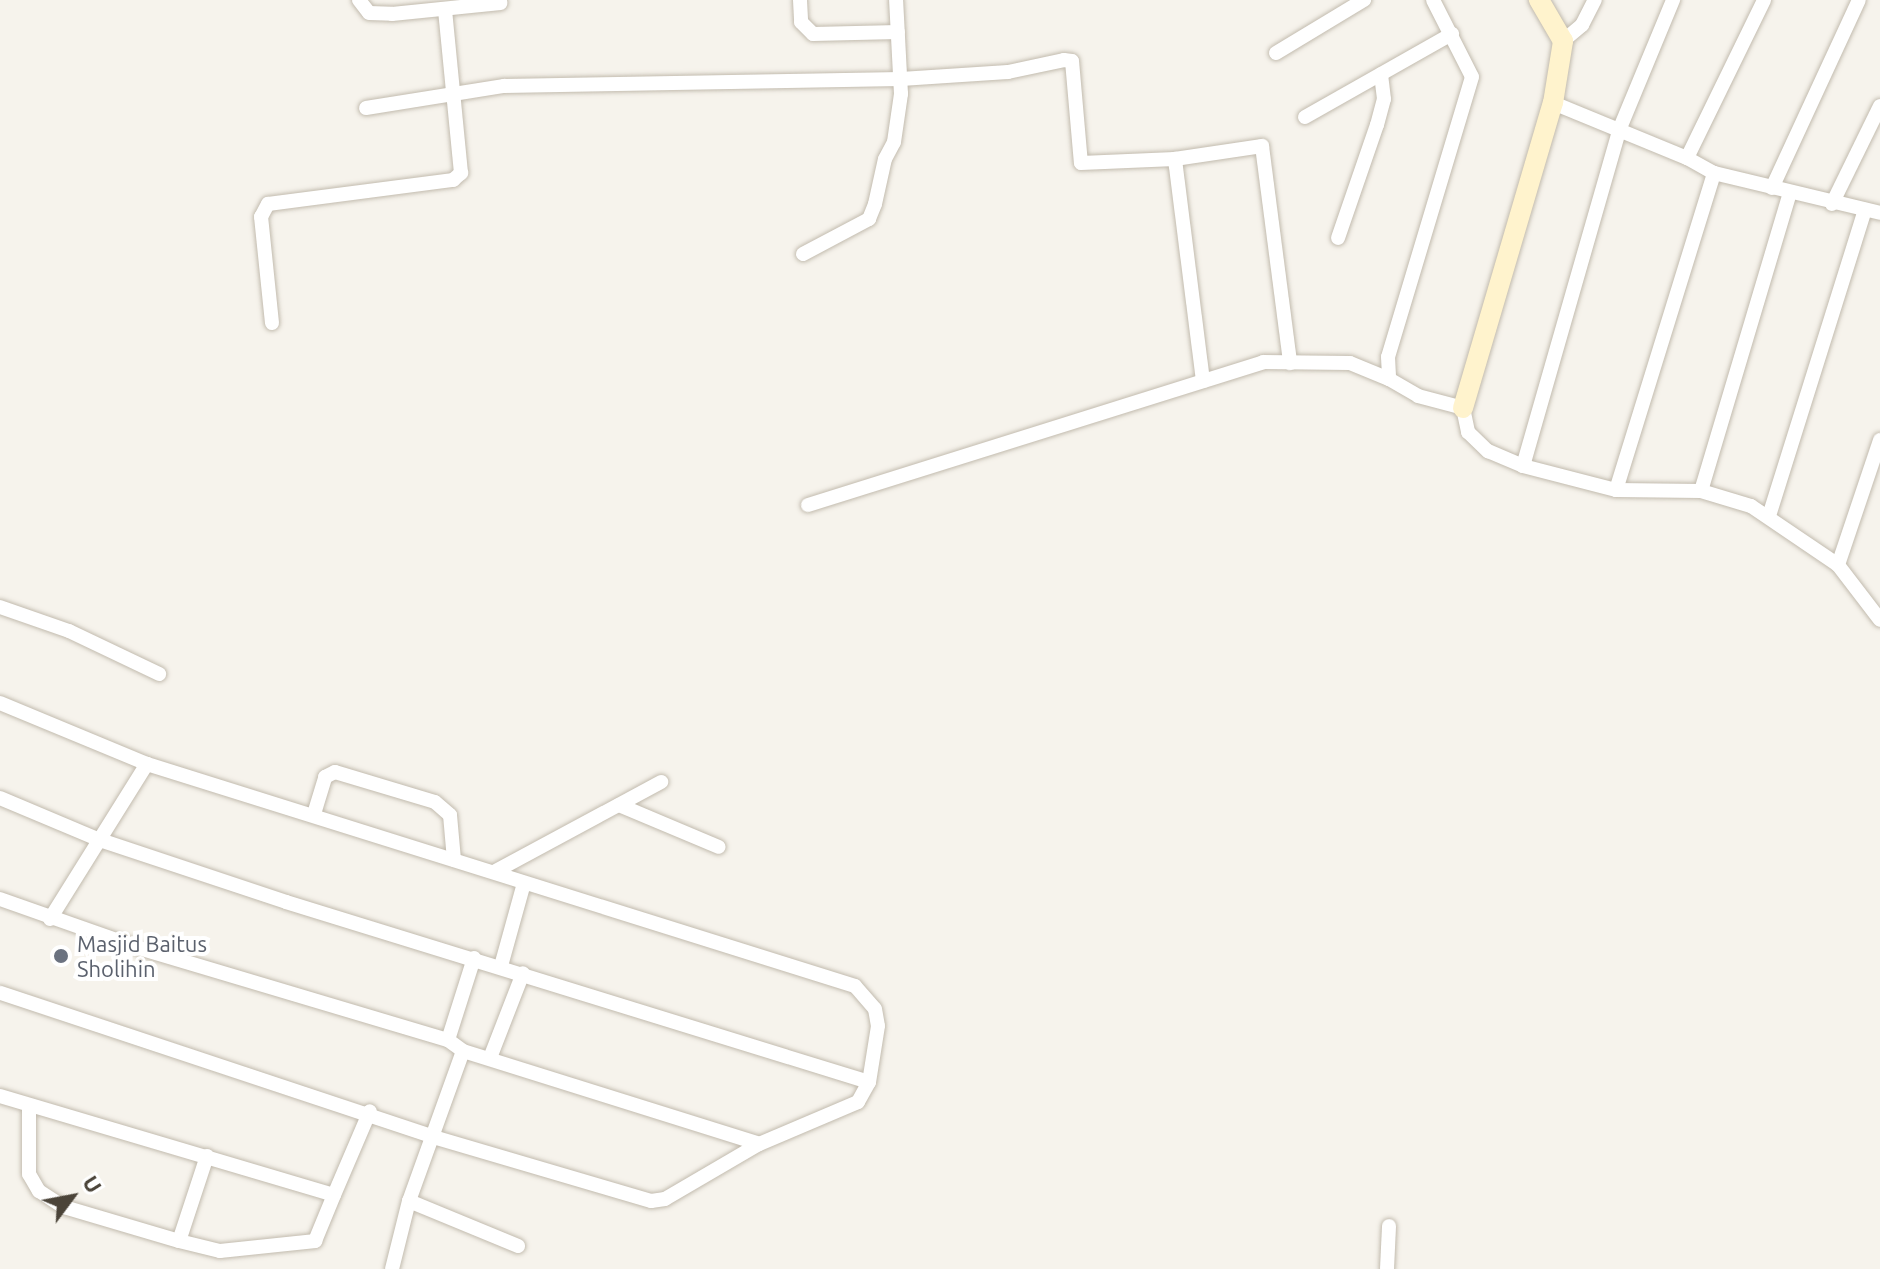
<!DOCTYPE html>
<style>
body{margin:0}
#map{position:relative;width:1880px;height:1269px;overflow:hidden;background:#f6f3ec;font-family:Ubuntu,sans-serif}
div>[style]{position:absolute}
.roads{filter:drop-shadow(0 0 2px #c2bbae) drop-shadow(0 0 2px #c2bbae)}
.street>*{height:14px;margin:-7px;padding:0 7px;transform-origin:7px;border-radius:7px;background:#fff}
.secondary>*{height:20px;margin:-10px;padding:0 10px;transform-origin:10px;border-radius:10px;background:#fff3cd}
.dots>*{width:22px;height:22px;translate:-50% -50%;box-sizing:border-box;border:4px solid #fff;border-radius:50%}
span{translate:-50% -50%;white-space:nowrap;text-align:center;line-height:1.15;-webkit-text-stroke:8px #fff;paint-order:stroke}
.worship-label{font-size:22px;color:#5b616d}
.left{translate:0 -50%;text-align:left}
.north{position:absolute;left:32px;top:1157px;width:80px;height:80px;-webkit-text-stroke:6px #fff;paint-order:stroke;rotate:58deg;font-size:22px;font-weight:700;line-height:32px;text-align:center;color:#4b4439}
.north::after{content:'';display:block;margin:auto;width:28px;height:36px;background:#4b4439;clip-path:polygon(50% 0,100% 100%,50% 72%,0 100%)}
</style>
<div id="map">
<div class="roads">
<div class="street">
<div style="left:359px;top:0;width:16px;rotate:52deg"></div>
<div style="left:369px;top:13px;width:23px;rotate:2deg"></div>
<div style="left:392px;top:14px;width:109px;rotate:-5.8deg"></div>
<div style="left:800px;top:0;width:22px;rotate:87deg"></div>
<div style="left:801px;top:22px;width:17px;rotate:45deg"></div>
<div style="left:813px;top:34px;width:85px;rotate:-1.3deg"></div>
<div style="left:1433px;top:0;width:86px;rotate:63.1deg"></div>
<div style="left:1472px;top:77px;width:292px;rotate:106.7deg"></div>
<div style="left:1388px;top:357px;width:22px;rotate:87deg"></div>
<div style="left:1389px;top:379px;width:34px;rotate:30deg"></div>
<div style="left:1418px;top:396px;width:47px;rotate:14.9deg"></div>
<div style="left:1463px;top:408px;width:25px;rotate:78deg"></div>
<div style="left:1468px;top:432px;width:28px;rotate:44deg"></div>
<div style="left:1488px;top:451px;width:38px;rotate:23deg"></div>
<div style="left:1523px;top:466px;width:96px;rotate:14.5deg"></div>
<div style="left:1616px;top:490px;width:85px;rotate:0.7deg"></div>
<div style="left:1701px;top:491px;width:52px;rotate:16.7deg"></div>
<div style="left:1751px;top:506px;width:105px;rotate:34.1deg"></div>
<div style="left:1838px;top:565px;width:69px;rotate:52.6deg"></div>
<div style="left:1563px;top:41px;width:25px;rotate:-40deg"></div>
<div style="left:1582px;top:25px;width:28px;rotate:-63deg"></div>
<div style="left:1276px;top:53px;width:103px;rotate:-31.1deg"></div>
<div style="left:1553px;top:103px;width:145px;rotate:22.3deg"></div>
<div style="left:1687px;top:158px;width:176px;rotate:-64deg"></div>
<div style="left:366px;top:108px;width:140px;rotate:-9.1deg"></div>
<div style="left:504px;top:86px;width:397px;rotate:-1deg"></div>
<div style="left:901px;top:79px;width:107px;rotate:-3.7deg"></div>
<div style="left:1008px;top:72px;width:57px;rotate:-12.1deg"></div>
<div style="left:1064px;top:60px;width:8px;rotate:7deg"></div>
<div style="left:1072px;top:61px;width:102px;rotate:85deg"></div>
<div style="left:1081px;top:163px;width:94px;rotate:-2.4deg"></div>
<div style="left:1305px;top:117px;width:169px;rotate:-29.5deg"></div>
<div style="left:1687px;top:158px;width:31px;rotate:29deg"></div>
<div style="left:1714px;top:173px;width:171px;rotate:13.5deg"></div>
<div style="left:1772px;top:188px;width:207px;rotate:-65.2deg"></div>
<div style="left:1832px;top:204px;width:109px;rotate:-63.9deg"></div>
<div style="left:1338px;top:238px;width:120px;rotate:-71deg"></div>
<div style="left:1377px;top:125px;width:27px;rotate:-75deg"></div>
<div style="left:1384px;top:99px;width:25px;rotate:-97deg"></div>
<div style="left:803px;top:254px;width:75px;rotate:-27.9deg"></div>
<div style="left:869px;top:219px;width:16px;rotate:-68deg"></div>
<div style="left:875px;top:204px;width:46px;rotate:-77.5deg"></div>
<div style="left:885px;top:159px;width:19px;rotate:-62deg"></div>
<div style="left:894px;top:142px;width:49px;rotate:-81.7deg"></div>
<div style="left:901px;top:94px;width:94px;rotate:-93deg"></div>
<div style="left:272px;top:323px;width:107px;rotate:-95.9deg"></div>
<div style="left:261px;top:217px;width:15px;rotate:-62deg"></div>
<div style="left:268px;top:204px;width:187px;rotate:-7.4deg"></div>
<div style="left:453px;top:180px;width:11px;rotate:-41deg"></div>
<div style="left:461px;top:173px;width:164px;rotate:-95.6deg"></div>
<div style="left:1203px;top:381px;width:224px;rotate:-97.2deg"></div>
<div style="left:1175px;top:159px;width:88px;rotate:-8.5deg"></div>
<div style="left:1262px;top:146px;width:219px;rotate:82.6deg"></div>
<div style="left:1523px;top:466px;width:352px;rotate:-74deg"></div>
<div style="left:1620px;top:128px;width:139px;rotate:-67.5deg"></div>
<div style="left:1616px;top:490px;width:332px;rotate:-72.8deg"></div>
<div style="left:1701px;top:491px;width:311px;rotate:-73.4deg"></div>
<div style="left:808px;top:505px;width:477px;rotate:-17.4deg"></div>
<div style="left:1263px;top:362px;width:87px;rotate:0.7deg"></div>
<div style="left:1350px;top:363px;width:42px;rotate:22.3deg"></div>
<div style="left:1769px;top:516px;width:321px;rotate:-72.6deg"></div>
<div style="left:1838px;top:565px;width:132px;rotate:-71.4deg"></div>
<div style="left:0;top:607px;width:73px;rotate:19.2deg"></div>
<div style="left:69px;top:631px;width:100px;rotate:25.5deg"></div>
<div style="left:0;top:703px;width:159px;rotate:22.5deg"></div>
<div style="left:147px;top:764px;width:742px;rotate:17.41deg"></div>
<div style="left:855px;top:986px;width:30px;rotate:49deg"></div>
<div style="left:875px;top:1009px;width:17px;rotate:80deg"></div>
<div style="left:878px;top:1026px;width:57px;rotate:99.1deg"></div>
<div style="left:869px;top:1082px;width:23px;rotate:119deg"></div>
<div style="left:858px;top:1102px;width:108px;rotate:157deg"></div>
<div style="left:759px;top:1144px;width:109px;rotate:149.7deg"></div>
<div style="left:665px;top:1199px;width:14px;rotate:172deg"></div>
<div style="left:651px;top:1201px;width:226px;rotate:-163.6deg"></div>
<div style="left:434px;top:1137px;width:457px;rotate:-161.6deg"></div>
<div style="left:0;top:798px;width:108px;rotate:22.8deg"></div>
<div style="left:100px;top:840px;width:196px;rotate:18.4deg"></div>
<div style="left:286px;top:902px;width:610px;rotate:17.16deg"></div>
<div style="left:619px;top:805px;width:108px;rotate:22.8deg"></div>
<div style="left:314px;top:814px;width:39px;rotate:-73deg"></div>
<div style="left:325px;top:777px;width:11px;rotate:-27deg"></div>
<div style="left:335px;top:772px;width:104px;rotate:16.7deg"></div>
<div style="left:435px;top:802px;width:20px;rotate:41deg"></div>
<div style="left:450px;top:815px;width:45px;rotate:84.9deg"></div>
<div style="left:494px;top:872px;width:190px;rotate:-28.3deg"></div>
<div style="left:0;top:899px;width:147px;rotate:19.4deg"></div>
<div style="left:139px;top:948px;width:322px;rotate:16.6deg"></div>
<div style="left:448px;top:1040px;width:19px;rotate:36deg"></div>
<div style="left:463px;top:1051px;width:310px;rotate:17.4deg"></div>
<div style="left:50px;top:919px;width:183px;rotate:-58deg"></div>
<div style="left:501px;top:966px;width:86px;rotate:-74.5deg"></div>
<div style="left:448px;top:1040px;width:86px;rotate:-72.4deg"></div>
<div style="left:490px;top:1058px;width:91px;rotate:-68.8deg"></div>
<div style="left:0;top:1096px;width:348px;rotate:16.5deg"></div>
<div style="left:334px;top:1195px;width:91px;rotate:-66.8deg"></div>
<div style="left:29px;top:1105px;width:69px;rotate:90deg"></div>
<div style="left:29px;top:1174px;width:20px;rotate:60deg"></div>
<div style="left:39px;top:1191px;width:30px;rotate:33deg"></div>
<div style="left:64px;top:1207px;width:120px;rotate:16.5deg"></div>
<div style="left:207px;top:1156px;width:89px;rotate:108.2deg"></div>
<div style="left:179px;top:1241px;width:42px;rotate:13.7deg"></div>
<div style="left:220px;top:1251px;width:96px;rotate:-6deg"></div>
<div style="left:315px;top:1241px;width:50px;rotate:-67.6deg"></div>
<div style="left:409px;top:1201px;width:118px;rotate:22.4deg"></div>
<div style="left:392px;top:1269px;width:70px;rotate:-76deg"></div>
<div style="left:409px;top:1201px;width:159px;rotate:-70.2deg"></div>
<div style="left:1387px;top:1269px;width:43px;rotate:-87.3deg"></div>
</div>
<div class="secondary">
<div style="left:1463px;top:408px;width:318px;rotate:-73.6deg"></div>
<div style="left:1553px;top:103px;width:63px;rotate:-80.8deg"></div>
<div style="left:1563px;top:41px;width:48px;rotate:-120.3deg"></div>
</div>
</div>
<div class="dots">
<div style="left:61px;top:956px;background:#6b7280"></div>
</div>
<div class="worship-label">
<span class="left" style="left:77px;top:956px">Masjid Baitus<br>Sholihin</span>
</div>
<div class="north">U</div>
</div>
